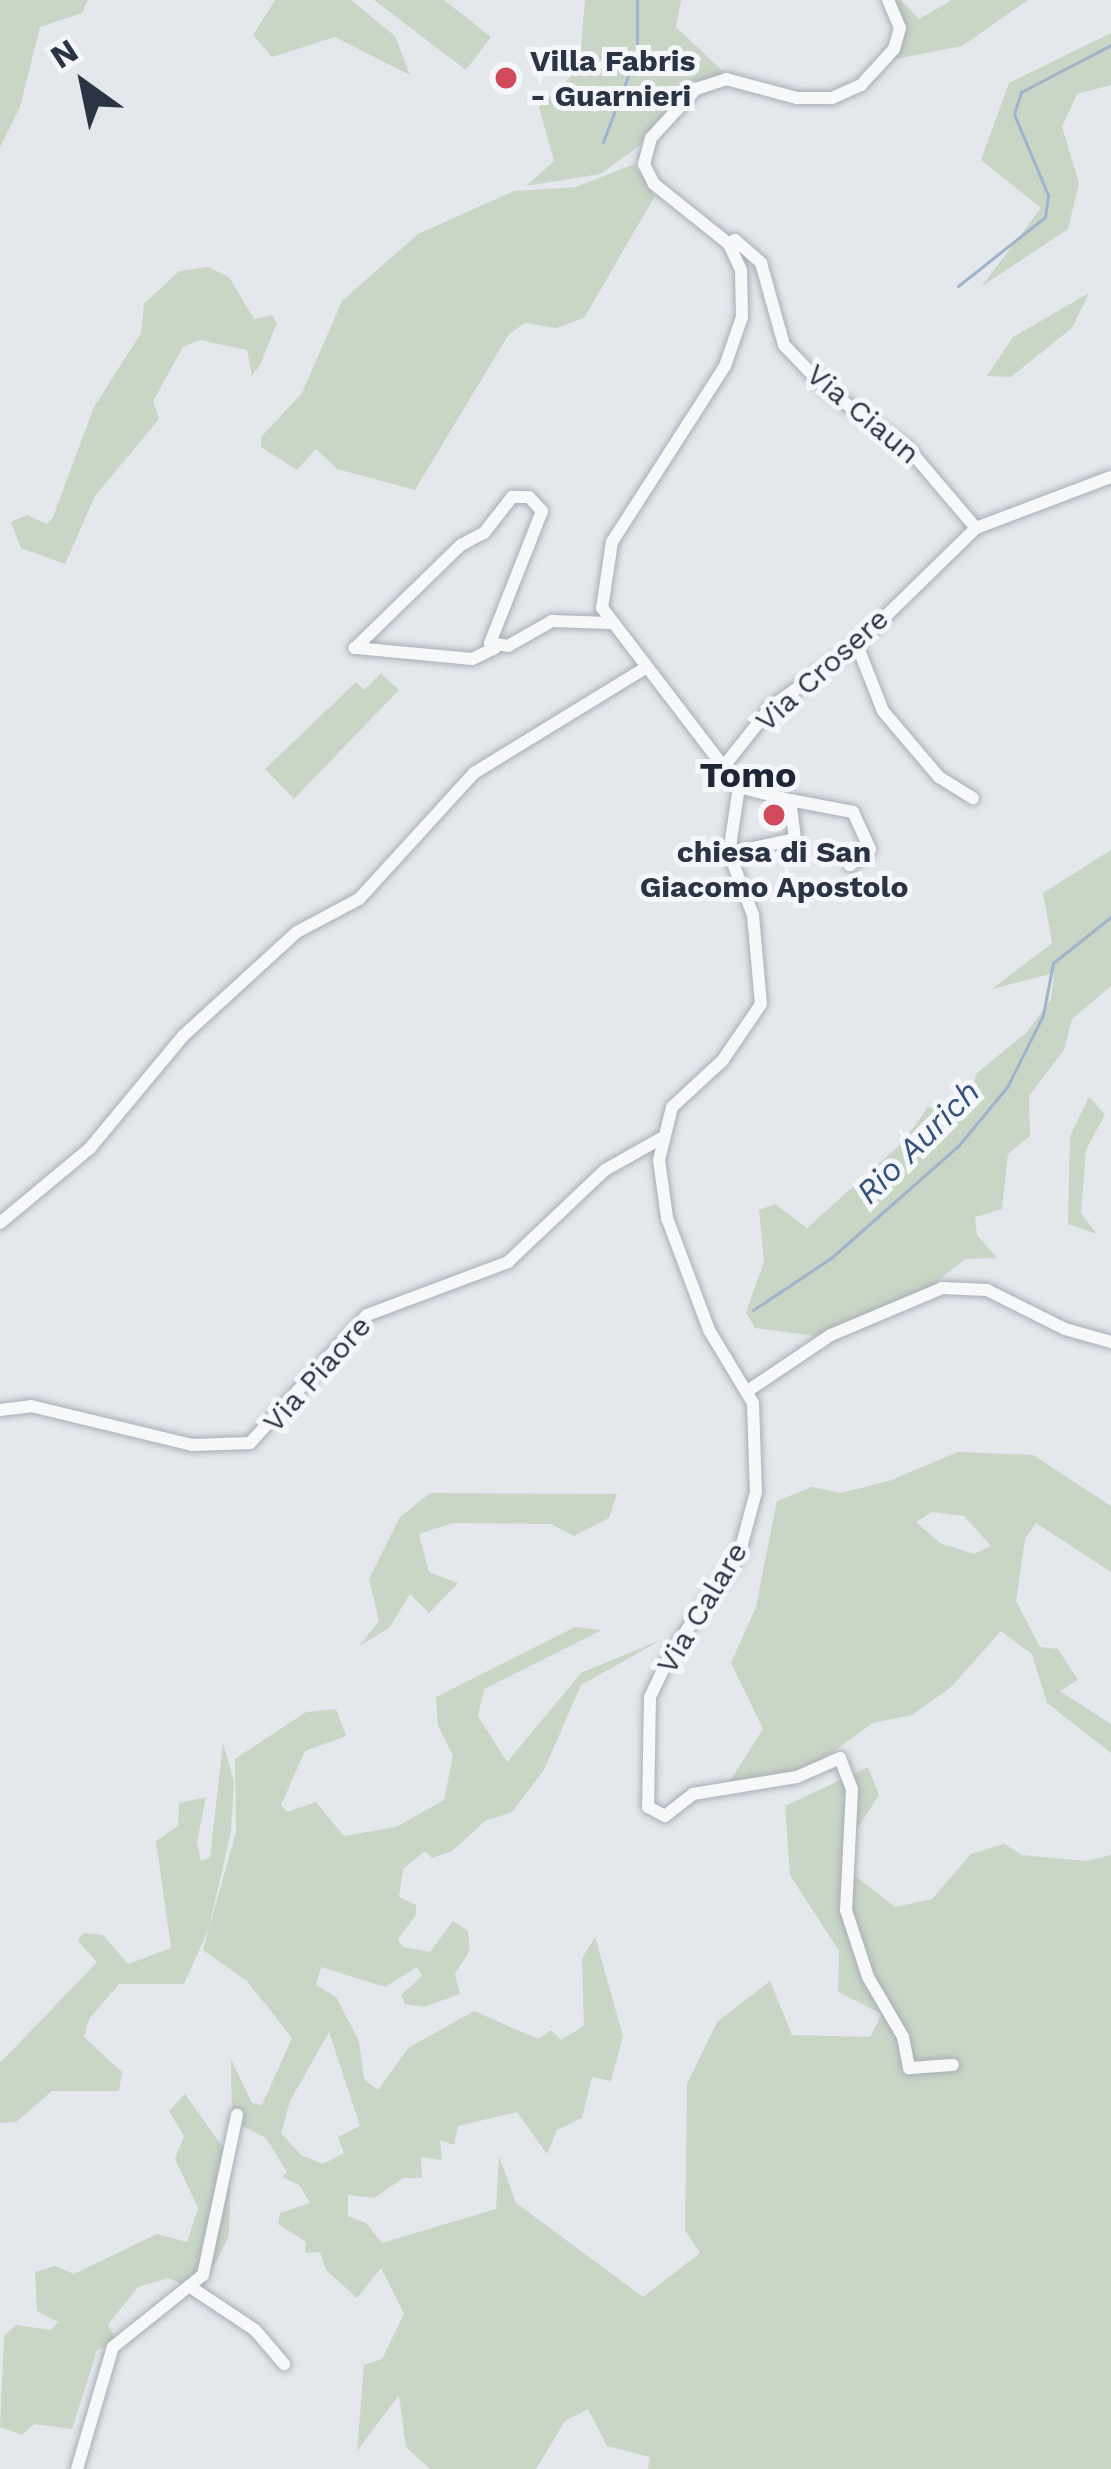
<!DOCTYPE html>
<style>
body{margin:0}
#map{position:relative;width:1111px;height:2469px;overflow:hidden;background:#e4e7ec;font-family:"Work Sans",sans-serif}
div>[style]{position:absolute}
.green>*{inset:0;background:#c9d6c5}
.stream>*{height:3px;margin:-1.5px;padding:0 1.5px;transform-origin:1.5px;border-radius:1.5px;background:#9fb4cc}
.roads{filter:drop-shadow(0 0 3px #a9aeb7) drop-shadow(0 0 3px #a9aeb7)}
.minor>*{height:12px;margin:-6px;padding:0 6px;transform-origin:6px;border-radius:6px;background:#f7f8fa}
.dots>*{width:33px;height:33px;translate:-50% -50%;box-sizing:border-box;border:6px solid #f4f6f9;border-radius:50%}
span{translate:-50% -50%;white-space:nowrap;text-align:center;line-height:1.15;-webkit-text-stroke:10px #f4f6f9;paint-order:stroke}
.poi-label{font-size:30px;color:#2b3445;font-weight:700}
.left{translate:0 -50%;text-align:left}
.street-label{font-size:30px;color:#2b3445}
.water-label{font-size:33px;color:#34527a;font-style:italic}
.quarter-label{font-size:36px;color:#1d2536;font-weight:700}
.north{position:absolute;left:24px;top:24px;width:120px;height:120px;-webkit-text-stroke:9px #f4f6f9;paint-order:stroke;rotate:327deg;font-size:33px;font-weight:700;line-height:48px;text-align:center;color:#2b3445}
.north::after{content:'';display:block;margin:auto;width:42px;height:54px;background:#2b3445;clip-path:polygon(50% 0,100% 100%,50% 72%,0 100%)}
</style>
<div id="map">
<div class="green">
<div style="clip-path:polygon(0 0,88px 0,82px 13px,40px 27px,20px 107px,0 147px)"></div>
<div style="clip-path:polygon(275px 0,351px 0,395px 36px,410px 75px,335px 37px,272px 57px,253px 35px)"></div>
<div style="clip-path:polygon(374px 0,444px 0,491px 37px,466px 70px)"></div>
<div style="clip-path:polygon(585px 0,681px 0,676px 27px,728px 76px,694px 81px,638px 147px,600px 174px,526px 186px,554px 161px,539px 107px,579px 69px)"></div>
<div style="clip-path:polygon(889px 0,901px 0,919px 19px,952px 0,1028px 0,962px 46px,885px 61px,897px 38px)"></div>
<div style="clip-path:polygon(1111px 33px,1111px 85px,1077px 94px,1062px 127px,1079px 183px,1068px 229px,981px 287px,1041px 208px,981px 160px,1009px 83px)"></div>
<div style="clip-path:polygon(634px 164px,655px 196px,584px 318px,556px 328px,525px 323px,509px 334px,415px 490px,337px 469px,316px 449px,297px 470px,261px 447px,261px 437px,302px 393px,342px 301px,418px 234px,514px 191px,576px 187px)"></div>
<div style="clip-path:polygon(208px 267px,229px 277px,254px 319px,272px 315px,277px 323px,260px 365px,252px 376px,247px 350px,200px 340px,183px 347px,153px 401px,159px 419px,95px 496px,65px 564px,21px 548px,11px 522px,27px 515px,47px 524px,53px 517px,94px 407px,141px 333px,144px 304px,179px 271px)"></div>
<div style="clip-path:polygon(1089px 293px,1072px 328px,1011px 377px,987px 376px,1013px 337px)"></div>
<div style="clip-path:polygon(381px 673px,399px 690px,294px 799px,265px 769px,356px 682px,364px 690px)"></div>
<div style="clip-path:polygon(1111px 850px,1111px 986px,1072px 1019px,1064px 1050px,1029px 1096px,1030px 1136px,1008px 1154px,1002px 1209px,975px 1217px,977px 1235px,997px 1258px,965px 1259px,930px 1287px,816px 1336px,755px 1328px,746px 1312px,764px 1262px,759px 1210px,775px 1204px,807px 1228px,903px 1142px,928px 1107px,966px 1115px,976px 1074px,1027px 1032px,1051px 999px,1054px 973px,992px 989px,1052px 943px,1043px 893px)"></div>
<div style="clip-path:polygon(1089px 1097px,1105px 1114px,1086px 1150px,1081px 1213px,1097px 1234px,1068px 1224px,1070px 1136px)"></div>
<div style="clip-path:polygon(evenodd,958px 1452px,1033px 1455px,1111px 1506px,1111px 1572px,1036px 1523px,1025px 1539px,1016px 1601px,1040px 1647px,1058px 1649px,1078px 1680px,1060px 1691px,1111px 1724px,1111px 1753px,1047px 1703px,1032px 1654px,1001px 1631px,951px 1687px,912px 1715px,873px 1723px,797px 1777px,728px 1784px,763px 1729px,731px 1663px,756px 1607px,777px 1501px,812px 1487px,841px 1493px,889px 1481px,958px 1452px,932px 1512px,964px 1516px,991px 1546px,974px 1554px,940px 1543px,916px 1522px,932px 1512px)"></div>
<div style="clip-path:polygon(430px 1493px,617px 1494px,609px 1518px,574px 1536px,551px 1524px,453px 1523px,419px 1534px,429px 1572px,458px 1583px,429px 1613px,410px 1594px,389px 1628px,359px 1646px,379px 1621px,369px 1579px,400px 1517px)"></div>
<div style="clip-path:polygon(evenodd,575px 1627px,602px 1630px,484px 1689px,478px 1716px,507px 1762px,581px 1673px,663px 1639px,581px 1685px,544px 1770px,512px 1812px,485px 1821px,452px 1851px,432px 1858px,425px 1851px,403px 1869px,399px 1897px,416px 1905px,416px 1915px,398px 1939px,403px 1947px,430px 1952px,453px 1921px,468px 1931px,470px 1950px,455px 1974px,460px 1994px,424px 2007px,405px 2004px,401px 1995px,422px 1976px,417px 1967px,385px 1987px,321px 1967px,316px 1985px,336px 1997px,359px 2041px,364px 2079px,378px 2090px,408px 2048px,474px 2011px,538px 2039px,551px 2030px,561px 2040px,584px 2026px,582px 1959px,595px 1937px,623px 2036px,611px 2081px,592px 2077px,582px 2118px,557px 2130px,547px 2154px,517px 2112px,458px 2126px,454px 2145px,440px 2140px,442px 2160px,421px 2157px,422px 2178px,403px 2178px,374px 2198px,348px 2195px,348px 2216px,366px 2223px,382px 2243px,496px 2209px,499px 2156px,516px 2203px,643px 2297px,700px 2253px,685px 2230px,687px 2084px,717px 2022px,770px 1981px,792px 2035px,870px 2037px,882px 2014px,838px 1992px,839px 1951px,790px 1875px,785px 1806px,868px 1767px,879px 1795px,848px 1843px,854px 1875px,895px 1907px,932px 1899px,971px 1854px,1004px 1844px,1022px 1855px,1086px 1861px,1111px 1855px,1111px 2469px,648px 2469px,650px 2457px,607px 2446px,588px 2409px,565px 2421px,536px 2469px,430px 2469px,406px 2447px,399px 2395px,357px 2451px,364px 2365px,382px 2359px,404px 2314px,381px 2268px,357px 2298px,326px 2270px,320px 2252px,305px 2253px,306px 2242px,278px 2224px,280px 2213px,310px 2203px,299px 2185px,282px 2177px,287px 2172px,266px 2138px,232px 2121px,231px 2059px,252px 2103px,262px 2105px,292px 2038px,247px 1981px,203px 1950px,236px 1832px,235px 1759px,306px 1712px,336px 1709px,346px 1736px,305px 1751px,281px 1805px,287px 1812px,316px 1802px,344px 1836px,396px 1827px,444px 1800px,453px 1755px,438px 1726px,436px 1697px,575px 1627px,329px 2032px,360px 2126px,338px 2137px,344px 2153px,323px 2164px,301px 2155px,281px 2133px,290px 2101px,329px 2032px)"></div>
<div style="clip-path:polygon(223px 1743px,234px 1782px,231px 1831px,209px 1928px,184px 1984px,119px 1984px,89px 2019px,84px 2037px,122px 2072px,119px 2091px,52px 2091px,16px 2122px,0 2123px,0 2063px,97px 1962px,78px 1941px,83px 1933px,103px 1935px,128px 1964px,171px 1948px,156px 1841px,178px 1826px,179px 1803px,206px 1797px,197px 1842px,201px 1861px,210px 1857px)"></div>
<div style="clip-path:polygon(185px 2094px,222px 2146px,230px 2182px,229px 2236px,205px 2283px,192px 2289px,168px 2278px,138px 2287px,108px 2325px,118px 2342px,97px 2350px,72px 2429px,34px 2424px,22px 2435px,0 2427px,4px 2336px,16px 2325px,51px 2330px,58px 2322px,37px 2311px,35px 2272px,55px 2266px,74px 2274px,157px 2234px,187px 2242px,198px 2208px,175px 2159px,184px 2136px,169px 2111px)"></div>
</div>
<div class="stream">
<div style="left:603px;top:142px;width:96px;rotate:-69.3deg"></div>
<div style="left:637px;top:52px;width:52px;rotate:-90deg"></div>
<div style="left:958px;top:286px;width:111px;rotate:-38.4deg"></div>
<div style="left:1045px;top:217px;width:22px;rotate:-82deg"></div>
<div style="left:1048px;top:195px;width:88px;rotate:-112.8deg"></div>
<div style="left:1014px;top:114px;width:23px;rotate:-72deg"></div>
<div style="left:1021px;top:92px;width:102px;rotate:-27.6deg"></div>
<div style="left:753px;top:1310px;width:94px;rotate:-33.7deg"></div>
<div style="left:831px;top:1258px;width:171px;rotate:-41.4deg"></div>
<div style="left:959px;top:1145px;width:75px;rotate:-50.4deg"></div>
<div style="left:1007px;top:1087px;width:80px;rotate:-63.4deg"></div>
<div style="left:1043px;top:1015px;width:53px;rotate:-79.1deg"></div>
<div style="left:1053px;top:963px;width:74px;rotate:-38.4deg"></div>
</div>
<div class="roads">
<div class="minor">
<div style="left:729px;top:244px;width:7px;rotate:-34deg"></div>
<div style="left:735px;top:240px;width:35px;rotate:41deg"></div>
<div style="left:761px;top:263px;width:85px;rotate:74.3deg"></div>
<div style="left:784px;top:345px;width:62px;rotate:46.3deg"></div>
<div style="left:827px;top:390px;width:98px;rotate:35.5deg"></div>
<div style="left:907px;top:447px;width:106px;rotate:49.6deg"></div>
<div style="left:857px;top:645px;width:71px;rotate:68.5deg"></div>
<div style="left:883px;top:711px;width:87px;rotate:49.7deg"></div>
<div style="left:939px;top:777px;width:40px;rotate:32deg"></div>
<div style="left:495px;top:648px;width:25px;rotate:154deg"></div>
<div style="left:472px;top:659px;width:118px;rotate:-174.6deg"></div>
<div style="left:355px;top:648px;width:148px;rotate:-44.2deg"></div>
<div style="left:461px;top:545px;width:26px;rotate:-28deg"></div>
<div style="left:484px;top:533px;width:46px;rotate:-52.1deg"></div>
<div style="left:512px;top:497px;width:17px"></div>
<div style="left:529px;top:497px;width:19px;rotate:47deg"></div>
<div style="left:542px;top:511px;width:142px;rotate:111.5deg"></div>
<div style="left:490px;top:643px;width:18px;rotate:9deg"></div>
<div style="left:508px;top:646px;width:51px;rotate:-29.6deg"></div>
<div style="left:552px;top:621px;width:58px;rotate:2deg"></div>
<div style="left:724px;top:766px;width:75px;rotate:-51.5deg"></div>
<div style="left:771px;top:707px;width:100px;rotate:-35.6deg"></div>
<div style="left:852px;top:649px;width:173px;rotate:-44.3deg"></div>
<div style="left:976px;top:528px;width:144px;rotate:-20.7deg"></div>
<div style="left:739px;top:787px;width:67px;rotate:98.6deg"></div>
<div style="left:729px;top:853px;width:66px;rotate:68.8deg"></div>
<div style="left:753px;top:915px;width:89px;rotate:84.9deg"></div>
<div style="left:761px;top:1004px;width:68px;rotate:124.2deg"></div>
<div style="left:723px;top:1060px;width:69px;rotate:137.3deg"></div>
<div style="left:672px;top:1107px;width:55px;rotate:103.8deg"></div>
<div style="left:659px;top:1160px;width:59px;rotate:82.1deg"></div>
<div style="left:667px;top:1218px;width:120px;rotate:69.4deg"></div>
<div style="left:709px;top:1330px;width:85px;rotate:58.9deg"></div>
<div style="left:753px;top:1403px;width:89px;rotate:88.1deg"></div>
<div style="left:756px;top:1492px;width:65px;rotate:105.1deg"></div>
<div style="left:739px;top:1555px;width:119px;rotate:124.8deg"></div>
<div style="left:671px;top:1653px;width:49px;rotate:115.5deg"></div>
<div style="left:650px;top:1697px;width:110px;rotate:91deg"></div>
<div style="left:648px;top:1807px;width:19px;rotate:28deg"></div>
<div style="left:665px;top:1816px;width:36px;rotate:-38deg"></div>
<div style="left:693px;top:1794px;width:105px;rotate:-9.3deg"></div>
<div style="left:797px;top:1777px;width:47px;rotate:-23.8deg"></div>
<div style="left:840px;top:1758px;width:33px;rotate:69deg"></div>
<div style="left:852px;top:1789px;width:121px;rotate:92.8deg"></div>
<div style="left:846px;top:1910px;width:71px;rotate:71.8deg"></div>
<div style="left:868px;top:1977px;width:69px;rotate:59.7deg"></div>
<div style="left:903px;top:2037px;width:32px;rotate:79deg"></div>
<div style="left:909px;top:2068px;width:44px;rotate:-3.9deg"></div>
<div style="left:739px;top:787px;width:225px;rotate:-127.4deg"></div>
<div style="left:602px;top:608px;width:67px;rotate:-81.4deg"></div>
<div style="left:612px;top:542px;width:209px;rotate:-57.3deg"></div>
<div style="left:725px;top:366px;width:52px;rotate:-70.9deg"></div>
<div style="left:742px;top:317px;width:47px;rotate:-91.2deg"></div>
<div style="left:741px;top:270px;width:29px;rotate:-115deg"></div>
<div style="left:729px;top:244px;width:96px;rotate:-141.3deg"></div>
<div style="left:654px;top:184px;width:22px;rotate:-117deg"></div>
<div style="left:644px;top:164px;width:27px;rotate:-75deg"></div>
<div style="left:651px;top:138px;width:67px;rotate:-47.4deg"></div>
<div style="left:696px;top:89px;width:32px;rotate:-18deg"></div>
<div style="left:726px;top:79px;width:73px;rotate:15deg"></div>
<div style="left:797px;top:98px;width:35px"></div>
<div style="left:832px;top:98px;width:32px;rotate:-24deg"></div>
<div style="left:861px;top:85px;width:49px;rotate:-47.5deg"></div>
<div style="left:894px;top:49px;width:22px;rotate:-74deg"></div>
<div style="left:900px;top:28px;width:30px;rotate:-113deg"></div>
<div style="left:790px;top:800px;width:64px;rotate:10.8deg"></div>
<div style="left:853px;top:812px;width:41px;rotate:65.3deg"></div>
<div style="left:870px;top:849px;width:26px;rotate:141deg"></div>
<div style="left:729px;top:853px;width:67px;rotate:-12deg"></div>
<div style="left:795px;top:839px;width:39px;rotate:-97deg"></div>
<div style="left:790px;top:800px;width:53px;rotate:-165.7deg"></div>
<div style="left:0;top:1223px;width:117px;rotate:-39.8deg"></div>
<div style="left:90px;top:1148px;width:146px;rotate:-50.3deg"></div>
<div style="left:183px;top:1036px;width:154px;rotate:-42.4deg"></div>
<div style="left:297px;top:932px;width:70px;rotate:-28deg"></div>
<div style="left:359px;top:899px;width:171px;rotate:-47.6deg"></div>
<div style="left:474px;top:773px;width:197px;rotate:-31.5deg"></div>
<div style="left:749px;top:1390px;width:99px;rotate:-33.9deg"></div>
<div style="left:831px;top:1335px;width:121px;rotate:-22.9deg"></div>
<div style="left:942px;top:1288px;width:45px;rotate:2.5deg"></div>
<div style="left:987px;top:1290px;width:87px;rotate:26.6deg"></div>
<div style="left:1065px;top:1329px;width:48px;rotate:15.8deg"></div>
<div style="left:0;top:1410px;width:31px;rotate:-7deg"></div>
<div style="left:31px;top:1406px;width:166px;rotate:13.6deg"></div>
<div style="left:192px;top:1445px;width:58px;rotate:-2deg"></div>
<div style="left:250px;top:1443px;width:173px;rotate:-47.6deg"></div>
<div style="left:367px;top:1315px;width:151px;rotate:-20.6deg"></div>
<div style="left:508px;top:1262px;width:134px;rotate:-43.5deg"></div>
<div style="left:605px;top:1170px;width:63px;rotate:-29.4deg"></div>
<div style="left:189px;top:2286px;width:79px;rotate:33.7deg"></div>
<div style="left:255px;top:2330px;width:45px;rotate:49.5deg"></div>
<div style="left:77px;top:2469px;width:127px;rotate:-73.6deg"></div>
<div style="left:113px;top:2347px;width:115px;rotate:-38.7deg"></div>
<div style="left:203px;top:2275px;width:164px;rotate:-78deg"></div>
</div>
</div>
<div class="dots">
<div style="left:506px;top:78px;background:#d1495b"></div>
<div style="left:774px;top:815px;background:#d1495b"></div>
</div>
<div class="poi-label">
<span class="left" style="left:530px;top:78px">Villa Fabris<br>- Guarnieri</span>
<span style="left:774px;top:869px">chiesa di San<br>Giacomo Apostolo</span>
</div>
<div class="street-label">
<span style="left:863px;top:414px;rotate:40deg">Via Ciaun</span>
<span style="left:822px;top:670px;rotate:-42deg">Via Crosere</span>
<span style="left:317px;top:1374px;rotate:-48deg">Via Piaore</span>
<span style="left:702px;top:1608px;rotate:-59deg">Via Calare</span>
</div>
<div class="water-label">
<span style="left:918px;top:1142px;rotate:-45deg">Rio Aurich</span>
</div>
<div class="quarter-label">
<span style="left:748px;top:776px">Tomo</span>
</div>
<div class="north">N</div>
</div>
